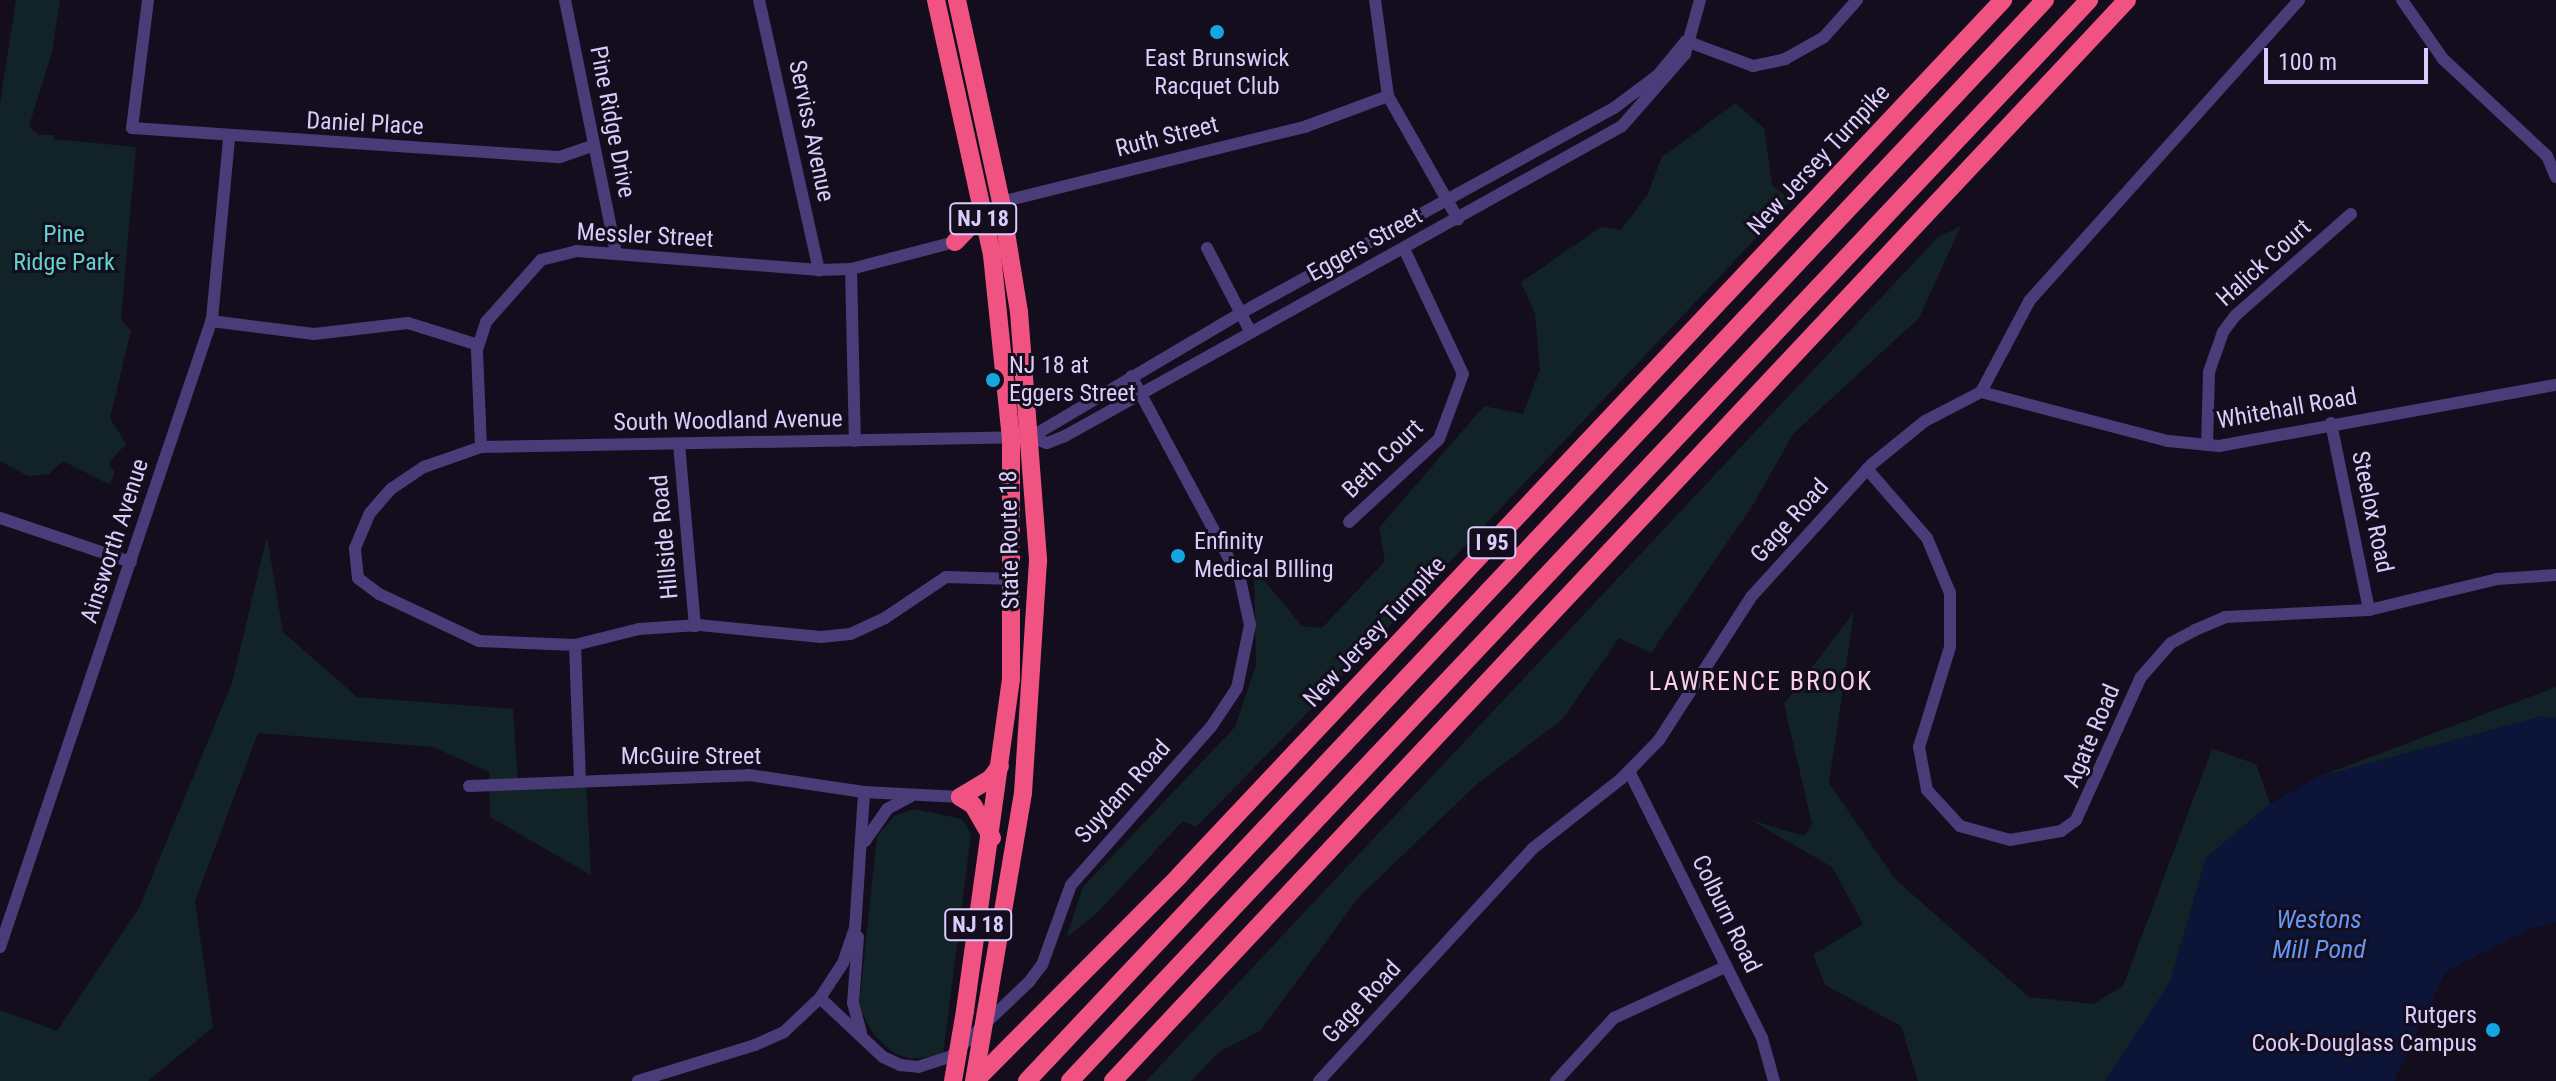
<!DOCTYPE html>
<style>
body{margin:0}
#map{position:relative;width:2556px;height:1081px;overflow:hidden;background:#130d1d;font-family:"Roboto Condensed",sans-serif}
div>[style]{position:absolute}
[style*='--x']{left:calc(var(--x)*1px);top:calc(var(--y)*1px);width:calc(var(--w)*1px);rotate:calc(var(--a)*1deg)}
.green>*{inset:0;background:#112326}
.water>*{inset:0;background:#0c1437}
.minor>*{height:12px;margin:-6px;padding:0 6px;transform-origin:6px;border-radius:6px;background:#4a3c78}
.highway>*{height:18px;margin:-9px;padding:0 9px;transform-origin:9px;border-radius:9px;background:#f05381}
.highway-bridge>*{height:18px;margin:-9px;padding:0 9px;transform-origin:9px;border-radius:9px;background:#f05381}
.dots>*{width:22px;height:22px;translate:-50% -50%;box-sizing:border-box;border:4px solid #130d1d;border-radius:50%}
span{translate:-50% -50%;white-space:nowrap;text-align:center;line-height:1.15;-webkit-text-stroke:6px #130d1d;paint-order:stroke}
.shield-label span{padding:2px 6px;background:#130d1d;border:2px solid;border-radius:6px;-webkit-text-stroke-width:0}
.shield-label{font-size:22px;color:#dbcdfb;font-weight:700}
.poi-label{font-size:24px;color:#dbcdfb}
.left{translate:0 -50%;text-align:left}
.right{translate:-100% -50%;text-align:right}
.street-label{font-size:24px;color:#dbcdfb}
.park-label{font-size:24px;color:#60d4cc}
.neighbourhood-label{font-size:26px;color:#fbcfe3;letter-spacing:2px}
.water-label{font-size:26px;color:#6496f2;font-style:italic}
.scale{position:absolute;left:2264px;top:48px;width:164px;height:36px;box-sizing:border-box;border:4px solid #dbcdfb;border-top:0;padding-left:10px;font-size:24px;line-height:28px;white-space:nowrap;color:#dbcdfb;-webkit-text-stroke:6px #130d1d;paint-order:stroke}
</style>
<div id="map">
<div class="green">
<i style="clip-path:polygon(16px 0,60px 0,52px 52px,29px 126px,38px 135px,54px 135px,53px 139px,136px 147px,121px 319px,131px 331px,110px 418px,126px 444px,108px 464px,115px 472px,110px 485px,63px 461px,49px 474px,28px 476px,0 461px,0 103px)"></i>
<i style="clip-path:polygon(1735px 103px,1764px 128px,1772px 185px,1791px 201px,1290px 731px,1196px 827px,1183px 821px,1097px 913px,1066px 938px,1083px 887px,1235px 727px,1256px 665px,1254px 568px,1302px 626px,1322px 628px,1385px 561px,1379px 528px,1484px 406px,1523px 414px,1540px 369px,1535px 314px,1521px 282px,1601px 227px,1621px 230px,1648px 194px,1661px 158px)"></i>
<i style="clip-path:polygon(1961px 226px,1919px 318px,1793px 434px,1753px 505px,1651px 653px,1619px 638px,1562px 720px,1477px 784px,1359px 897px,1260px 1031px,1219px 1052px,1191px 1081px,1146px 1081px,1938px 237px)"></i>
<i style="clip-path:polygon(267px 536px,283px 632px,357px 697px,513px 709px,518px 780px,586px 778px,591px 875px,490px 817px,489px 772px,433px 747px,258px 733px,195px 901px,213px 1027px,148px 1081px,0 1081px,0 1010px,57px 1031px,139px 908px,232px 683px)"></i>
<i style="clip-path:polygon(1854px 612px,1829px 783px,1895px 879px,2029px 997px,2093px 1004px,2123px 986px,2212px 749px,2256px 764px,2270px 804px,2206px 858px,2170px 982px,2105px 1081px,1918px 1081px,1901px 1026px,1825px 985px,1813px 955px,1863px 924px,1832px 867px,1751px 820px,1804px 836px,1812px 824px,1784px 704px)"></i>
<i style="clip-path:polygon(2556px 687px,2556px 718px,2542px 717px,2315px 778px)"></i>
<i style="clip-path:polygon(914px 809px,962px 819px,971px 834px,943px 1055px,911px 1059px,895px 1054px,874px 1035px,859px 1007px,877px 836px,894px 816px)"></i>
</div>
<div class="water">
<i style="clip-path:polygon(2542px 716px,2556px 718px,2556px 922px,2529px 929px,2446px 971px,2394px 1081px,2105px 1081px,2170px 982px,2206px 858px,2270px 804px,2315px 778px)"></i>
</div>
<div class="minor">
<i style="--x:148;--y:0;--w:129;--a:97.1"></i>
<i style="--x:132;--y:128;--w:429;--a:3.9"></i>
<i style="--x:560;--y:157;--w:36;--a:-19"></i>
<i style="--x:565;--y:0;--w:258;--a:78.6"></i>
<i style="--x:759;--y:0;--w:277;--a:77.5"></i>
<i style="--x:1375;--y:0;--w:97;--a:82.3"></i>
<i style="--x:1388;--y:96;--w:142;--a:60.4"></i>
<i style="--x:2402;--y:0;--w:72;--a:55.2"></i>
<i style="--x:2443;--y:59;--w:142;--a:43"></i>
<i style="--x:2547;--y:156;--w:23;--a:67"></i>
<i style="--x:1686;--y:41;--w:72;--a:20.5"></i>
<i style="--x:1753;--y:66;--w:33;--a:-12"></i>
<i style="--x:1785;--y:59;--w:45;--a:-29.4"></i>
<i style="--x:1824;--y:37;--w:50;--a:-48.3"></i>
<i style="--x:1001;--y:202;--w:315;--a:-13.9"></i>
<i style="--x:1307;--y:126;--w:86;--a:-20.3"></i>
<i style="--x:1207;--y:248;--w:93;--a:62.6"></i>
<i style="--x:851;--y:269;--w:172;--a:88.7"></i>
<i style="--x:211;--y:321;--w:104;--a:7.2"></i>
<i style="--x:314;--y:334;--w:95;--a:-6.7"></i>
<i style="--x:408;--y:323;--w:73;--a:17.4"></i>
<i style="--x:1981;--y:392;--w:193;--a:14.7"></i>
<i style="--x:2168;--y:441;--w:51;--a:5.6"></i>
<i style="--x:2219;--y:446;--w:342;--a:-10.3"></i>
<i style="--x:2331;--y:423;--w:191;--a:78.5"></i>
<i style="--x:1031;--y:437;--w:17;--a:21"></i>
<i style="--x:1047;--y:443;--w:19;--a:-21"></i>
<i style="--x:1065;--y:436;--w:637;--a:-29.1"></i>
<i style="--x:1622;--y:126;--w:96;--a:-48.8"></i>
<i style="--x:1685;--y:54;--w:56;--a:-74.5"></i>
<i style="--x:679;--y:444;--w:183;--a:85"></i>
<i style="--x:2207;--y:445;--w:73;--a:-88.4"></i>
<i style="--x:2209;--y:372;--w:42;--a:-70.7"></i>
<i style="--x:2223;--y:332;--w:21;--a:-53"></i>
<i style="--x:2236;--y:315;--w:153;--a:-41.3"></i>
<i style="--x:481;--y:447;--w:97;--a:-92.4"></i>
<i style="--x:477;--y:350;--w:29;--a:-72"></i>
<i style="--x:486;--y:322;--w:83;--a:-48.4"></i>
<i style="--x:541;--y:260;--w:37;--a:-14"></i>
<i style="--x:577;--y:251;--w:243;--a:4.5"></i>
<i style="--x:819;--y:270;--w:32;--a:-2"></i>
<i style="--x:851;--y:269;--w:107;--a:-14.6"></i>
<i style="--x:1867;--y:469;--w:91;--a:49"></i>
<i style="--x:1927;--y:538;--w:60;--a:67.3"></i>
<i style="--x:1950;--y:593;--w:54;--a:90"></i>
<i style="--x:1950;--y:647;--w:105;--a:107.2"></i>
<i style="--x:1919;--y:747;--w:44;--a:79.5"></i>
<i style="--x:1927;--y:790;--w:49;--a:47.5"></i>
<i style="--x:1960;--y:826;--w:52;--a:15.6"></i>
<i style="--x:2010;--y:840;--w:52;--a:-10"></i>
<i style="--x:2061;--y:831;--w:19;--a:-36"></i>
<i style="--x:2076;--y:820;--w:157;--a:-65.6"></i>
<i style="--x:2141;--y:677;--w:45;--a:-48.6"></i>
<i style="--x:2171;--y:643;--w:27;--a:-28"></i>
<i style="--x:2195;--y:630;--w:33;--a:-23"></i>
<i style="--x:2225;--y:617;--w:144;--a:-2.8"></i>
<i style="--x:2369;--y:610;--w:132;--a:-13.6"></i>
<i style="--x:2497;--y:579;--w:59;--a:-3.9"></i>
<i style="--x:0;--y:518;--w:138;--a:18.6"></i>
<i style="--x:1349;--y:522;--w:122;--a:-42.7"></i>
<i style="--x:1439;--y:439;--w:69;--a:-69.7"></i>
<i style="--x:1463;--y:374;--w:136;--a:-115.2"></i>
<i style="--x:1014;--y:579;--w:68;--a:-178.3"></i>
<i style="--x:946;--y:577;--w:73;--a:146.1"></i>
<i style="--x:885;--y:618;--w:38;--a:155"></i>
<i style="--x:850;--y:634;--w:29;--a:174"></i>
<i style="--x:821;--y:637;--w:124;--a:-174.4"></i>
<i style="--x:698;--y:625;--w:59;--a:176.1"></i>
<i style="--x:639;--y:629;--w:66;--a:166"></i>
<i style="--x:575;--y:645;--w:96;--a:-177.6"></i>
<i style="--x:479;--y:641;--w:110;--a:-154.8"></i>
<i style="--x:379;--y:594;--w:26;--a:-143"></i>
<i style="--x:358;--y:578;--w:30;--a:-96"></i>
<i style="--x:355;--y:548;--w:38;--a:-67"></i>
<i style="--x:370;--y:513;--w:32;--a:-49"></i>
<i style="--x:391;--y:489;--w:40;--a:-34"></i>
<i style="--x:424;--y:467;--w:60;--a:-19.3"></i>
<i style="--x:481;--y:447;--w:550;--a:-1.04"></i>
<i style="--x:1031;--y:437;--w:244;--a:-30.6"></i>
<i style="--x:1241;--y:313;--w:426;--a:-28.8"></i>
<i style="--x:1614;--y:108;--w:55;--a:-36.9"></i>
<i style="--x:1658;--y:75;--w:44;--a:-50.5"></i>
<i style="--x:575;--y:645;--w:135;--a:87.9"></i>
<i style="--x:1629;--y:771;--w:298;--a:63.5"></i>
<i style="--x:1762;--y:1038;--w:45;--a:74.4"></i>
<i style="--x:469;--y:786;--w:280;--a:-2.2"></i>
<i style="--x:749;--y:775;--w:116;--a:8.4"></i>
<i style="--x:864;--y:792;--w:96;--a:3"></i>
<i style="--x:865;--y:841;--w:39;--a:-55"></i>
<i style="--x:887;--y:809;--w:26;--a:-28"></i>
<i style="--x:858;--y:937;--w:66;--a:94.3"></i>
<i style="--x:853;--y:1003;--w:31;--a:75"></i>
<i style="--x:0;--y:947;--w:663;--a:-71.35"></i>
<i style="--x:212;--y:319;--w:182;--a:-84.6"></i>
<i style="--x:820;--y:998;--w:86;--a:43.1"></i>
<i style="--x:883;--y:1057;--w:19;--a:25"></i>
<i style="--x:900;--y:1065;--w:18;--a:6"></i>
<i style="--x:918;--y:1067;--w:35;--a:-18"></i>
<i style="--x:951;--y:1056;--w:108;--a:-43.5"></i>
<i style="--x:1029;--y:982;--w:21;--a:-53"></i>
<i style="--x:1042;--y:965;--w:85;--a:-70.1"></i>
<i style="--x:1071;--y:885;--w:211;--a:-48.5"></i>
<i style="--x:1211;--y:727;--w:47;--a:-56.3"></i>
<i style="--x:1237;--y:688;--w:64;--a:-78.3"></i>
<i style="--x:1250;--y:625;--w:47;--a:-102.3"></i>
<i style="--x:1240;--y:579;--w:230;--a:-118.2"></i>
<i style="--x:638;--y:1081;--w:122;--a:-17.1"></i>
<i style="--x:755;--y:1045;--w:32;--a:-24"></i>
<i style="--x:784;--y:1032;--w:50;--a:-43.4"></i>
<i style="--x:820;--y:998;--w:42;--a:-56.7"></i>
<i style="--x:843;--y:963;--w:36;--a:-71"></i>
<i style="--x:855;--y:929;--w:137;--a:-86.2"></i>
<i style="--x:1319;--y:1081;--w:315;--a:-47.4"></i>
<i style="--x:1532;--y:849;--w:113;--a:-38.2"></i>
<i style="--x:1621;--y:779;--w:54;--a:-45.7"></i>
<i style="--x:1659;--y:740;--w:170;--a:-57.2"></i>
<i style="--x:1751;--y:597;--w:180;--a:-47.7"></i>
<i style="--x:1872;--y:464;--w:68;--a:-39.1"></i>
<i style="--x:1925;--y:421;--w:63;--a:-27.4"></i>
<i style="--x:1981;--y:392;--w:104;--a:-62"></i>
<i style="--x:2030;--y:300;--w:403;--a:-48.1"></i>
<i style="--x:1556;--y:1081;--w:86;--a:-47.4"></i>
<i style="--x:1614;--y:1018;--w:124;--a:-24.7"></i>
</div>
<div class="highway">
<i style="--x:936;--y:0;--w:261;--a:77.6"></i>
<i style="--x:992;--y:255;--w:186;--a:84.1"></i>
<i style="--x:1011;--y:440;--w:239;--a:90"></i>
<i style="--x:1011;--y:679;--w:335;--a:97.9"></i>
<i style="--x:957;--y:0;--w:207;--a:77.7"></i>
<i style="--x:1001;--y:202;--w:111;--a:80.7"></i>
<i style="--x:1019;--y:312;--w:250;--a:85.6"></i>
<i style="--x:1038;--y:561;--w:232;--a:93.7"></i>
<i style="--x:1023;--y:793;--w:198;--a:99.6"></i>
<i style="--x:955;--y:242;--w:30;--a:-46"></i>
<i style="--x:976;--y:220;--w:17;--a:-77"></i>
<i style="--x:960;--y:797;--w:15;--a:32"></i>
<i style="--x:973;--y:805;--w:38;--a:60"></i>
<i style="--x:960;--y:797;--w:35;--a:-31"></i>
<i style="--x:990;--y:779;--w:16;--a:-52"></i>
<i style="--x:975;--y:1081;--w:289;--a:-45.1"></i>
<i style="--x:1179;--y:876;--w:1203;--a:-46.75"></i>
<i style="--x:1027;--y:1081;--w:1485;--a:-46.72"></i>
<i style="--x:1070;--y:1081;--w:1486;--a:-46.69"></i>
<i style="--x:1113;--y:1081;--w:1482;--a:-46.83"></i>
</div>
<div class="highway-bridge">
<i style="--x:953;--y:1081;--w:71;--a:-80.3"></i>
<i style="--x:974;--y:1081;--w:94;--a:-80.2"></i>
</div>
<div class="dots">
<i style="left:1217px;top:32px;background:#13a6e1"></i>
<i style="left:993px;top:380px;background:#13a6e1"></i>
<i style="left:1178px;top:556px;background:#13a6e1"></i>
<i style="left:2493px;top:1030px;background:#13a6e1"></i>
</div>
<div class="shield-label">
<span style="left:983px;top:219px">NJ 18</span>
<span style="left:1492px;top:543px">I 95</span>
<span style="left:978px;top:925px">NJ 18</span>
</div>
<div class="poi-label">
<span style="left:1217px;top:73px">East Brunswick<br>Racquet Club</span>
<span class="left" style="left:1009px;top:380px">NJ 18 at<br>Eggers Street</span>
<span class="left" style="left:1194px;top:556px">Enfinity<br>Medical BIlling</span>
<span class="right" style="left:2477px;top:1030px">Rutgers<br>Cook-Douglass Campus</span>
</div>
<div class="street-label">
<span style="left:612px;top:122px;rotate:79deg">Pine Ridge Drive</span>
<span style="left:365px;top:124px;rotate:3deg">Daniel Place</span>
<span style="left:811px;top:131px;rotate:78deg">Serviss Avenue</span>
<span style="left:1167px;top:137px;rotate:-14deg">Ruth Street</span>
<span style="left:1819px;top:160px;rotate:-47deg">New Jersey Turnpike</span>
<span style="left:645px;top:236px;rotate:3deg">Messler Street</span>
<span style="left:1365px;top:245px;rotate:-29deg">Eggers Street</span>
<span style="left:2264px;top:263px;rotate:-42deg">Halick Court</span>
<span style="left:2287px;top:409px;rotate:-10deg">Whitehall Road</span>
<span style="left:728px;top:421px;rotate:-1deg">South Woodland Avenue</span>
<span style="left:1383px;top:459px;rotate:-44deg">Beth Court</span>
<span style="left:2372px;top:512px;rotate:78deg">Steelox Road</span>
<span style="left:1790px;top:521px;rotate:-48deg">Gage Road</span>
<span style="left:665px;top:537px;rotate:-95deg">Hillside Road</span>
<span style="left:1010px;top:540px;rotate:-91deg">State Route 18</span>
<span style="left:115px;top:541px;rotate:-72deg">Ainsworth Avenue</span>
<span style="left:1375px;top:632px;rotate:-47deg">New Jersey Turnpike</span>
<span style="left:2092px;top:736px;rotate:-67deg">Agate Road</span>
<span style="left:691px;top:757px">McGuire Street</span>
<span style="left:1123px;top:792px;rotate:-48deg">Suydam Road</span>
<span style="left:1726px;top:914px;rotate:64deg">Colburn Road</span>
<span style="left:1362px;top:1002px;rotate:-47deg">Gage Road</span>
</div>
<div class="park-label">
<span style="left:64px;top:249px">Pine<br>Ridge Park</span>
</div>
<div class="neighbourhood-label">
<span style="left:1761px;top:682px">LAWRENCE BROOK</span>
</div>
<div class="water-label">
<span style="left:2319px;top:935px">Westons<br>Mill Pond</span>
</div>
<div class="scale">100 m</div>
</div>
